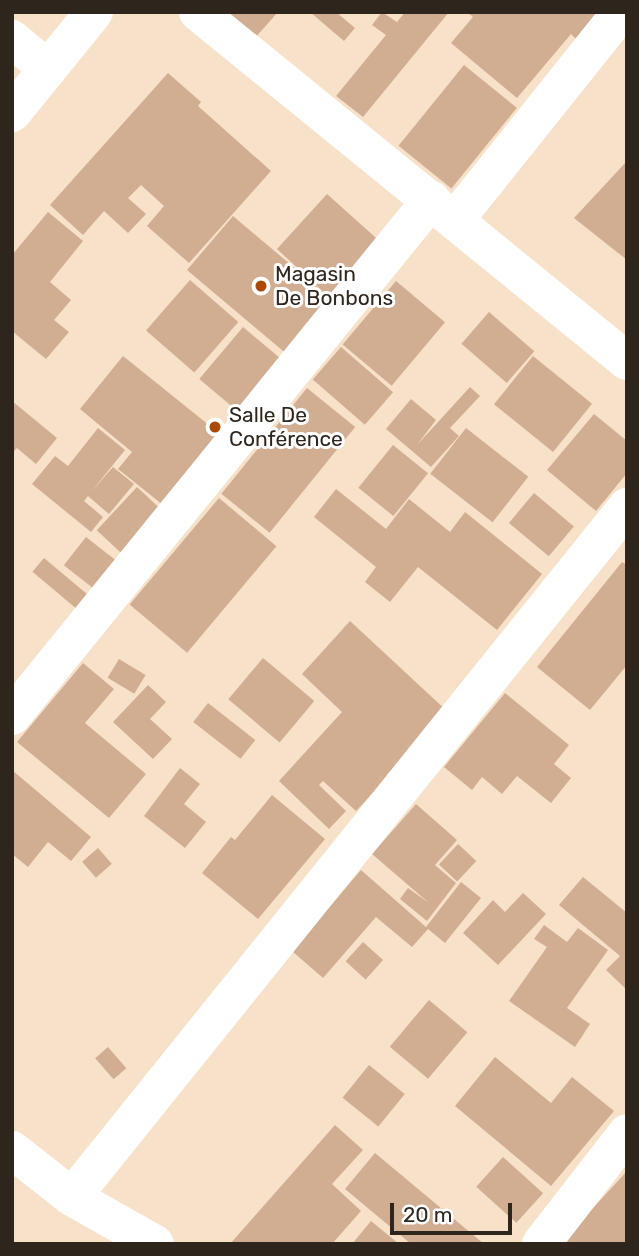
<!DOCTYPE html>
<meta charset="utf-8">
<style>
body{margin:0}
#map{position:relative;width:639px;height:1256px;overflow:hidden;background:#f8e1c9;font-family:Rubik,sans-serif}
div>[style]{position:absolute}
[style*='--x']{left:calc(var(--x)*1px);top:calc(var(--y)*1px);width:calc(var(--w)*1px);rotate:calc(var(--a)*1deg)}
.building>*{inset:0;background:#d1ad92;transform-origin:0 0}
.street>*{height:38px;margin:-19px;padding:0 19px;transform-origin:19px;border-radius:19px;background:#fff}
.secondary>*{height:38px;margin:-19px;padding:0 19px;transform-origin:19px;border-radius:19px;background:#fff}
.dots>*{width:19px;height:19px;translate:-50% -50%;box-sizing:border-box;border:4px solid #fff;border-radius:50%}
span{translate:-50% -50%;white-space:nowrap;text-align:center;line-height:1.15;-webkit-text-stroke:6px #fff;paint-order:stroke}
.poi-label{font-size:21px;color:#2e261d}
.left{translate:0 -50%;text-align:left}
.frame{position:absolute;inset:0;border:14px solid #2e261d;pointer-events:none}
.scale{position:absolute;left:390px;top:1203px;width:122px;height:32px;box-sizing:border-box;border:4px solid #2e261d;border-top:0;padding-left:9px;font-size:21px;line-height:24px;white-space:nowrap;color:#2e261d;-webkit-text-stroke:5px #fff;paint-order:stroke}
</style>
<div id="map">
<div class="building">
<i style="clip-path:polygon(223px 12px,278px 12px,254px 39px)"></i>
<i style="clip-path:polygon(310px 12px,336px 12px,355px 28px,344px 41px)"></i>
<i style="clip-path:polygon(382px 12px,397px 22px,405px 12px,449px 12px,363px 117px,336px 96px,386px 35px,372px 25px)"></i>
<i style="clip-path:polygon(467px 12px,602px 12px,577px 40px,571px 34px,517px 98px,451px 43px,473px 17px)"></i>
<i style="left:464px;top:65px;width:68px;height:104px;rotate:39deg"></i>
<i style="clip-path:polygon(168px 73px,201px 102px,198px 106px,271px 171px,189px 263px,147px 226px,164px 206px,141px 185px,128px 198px,146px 214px,128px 233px,104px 211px,83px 235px,50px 205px)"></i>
<i style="clip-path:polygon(627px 161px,627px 260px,574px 218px)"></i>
<i style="clip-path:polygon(327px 194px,385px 246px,289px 356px,187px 270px,233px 216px,329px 297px,277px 249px)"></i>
<i style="clip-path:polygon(48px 212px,83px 241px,50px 282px,71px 300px,54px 320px,69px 332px,46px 359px,12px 331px,12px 255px)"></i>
<i style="left:190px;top:280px;width:64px;height:67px;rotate:41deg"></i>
<i style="left:396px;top:281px;width:64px;height:83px;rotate:40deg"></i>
<i style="left:489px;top:312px;width:60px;height:42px;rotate:41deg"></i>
<i style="left:243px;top:327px;width:52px;height:68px;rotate:40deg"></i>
<i style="left:341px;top:347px;width:69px;height:43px;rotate:41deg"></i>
<i style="clip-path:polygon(123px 356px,230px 442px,173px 513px,118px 469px,132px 452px,80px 409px)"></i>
<i style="left:533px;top:356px;width:76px;height:62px;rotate:39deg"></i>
<i style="clip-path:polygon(470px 387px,480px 396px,450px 428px,459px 436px,431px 467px,386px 429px,411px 399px,436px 420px,417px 445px)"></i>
<i style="left:307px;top:388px;width:62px;height:136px;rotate:39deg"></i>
<i style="clip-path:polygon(12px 401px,57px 438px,36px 464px,17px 448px,12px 453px)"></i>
<i style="clip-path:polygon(594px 414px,627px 441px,627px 473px,596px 511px,547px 470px)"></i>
<i style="clip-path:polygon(98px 428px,125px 450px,91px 492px,113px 467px,134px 484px,109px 514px,88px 496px,84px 501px,103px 517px,91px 532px,32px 484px,55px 456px,68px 466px)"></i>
<i style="left:466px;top:428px;width:79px;height:58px;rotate:38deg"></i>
<i style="left:393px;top:445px;width:45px;height:55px;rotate:39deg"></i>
<i style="left:137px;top:487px;width:48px;height:59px;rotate:43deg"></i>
<i style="clip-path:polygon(336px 489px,386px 529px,409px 499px,450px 532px,465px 512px,542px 574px,497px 630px,418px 567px,390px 602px,365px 582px,376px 567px,314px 517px)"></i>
<i style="left:534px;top:493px;width:52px;height:39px;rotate:40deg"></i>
<i style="left:219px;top:498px;width:75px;height:139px;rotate:40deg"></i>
<i style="left:86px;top:537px;width:47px;height:36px;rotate:38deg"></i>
<i style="left:44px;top:558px;width:67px;height:18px;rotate:40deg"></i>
<i style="clip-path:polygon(622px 562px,627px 565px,627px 665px,590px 710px,537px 667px)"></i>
<i style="clip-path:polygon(350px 621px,448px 712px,356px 811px,323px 781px,319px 785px,346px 811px,329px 829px,279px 781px,342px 712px,302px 674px)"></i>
<i style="left:263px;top:658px;width:67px;height:54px;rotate:40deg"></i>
<i style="left:119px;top:659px;width:31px;height:22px;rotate:31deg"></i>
<i style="clip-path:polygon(83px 663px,114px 689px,85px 723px,146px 774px,109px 818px,17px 742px)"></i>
<i style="clip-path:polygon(148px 685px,166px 702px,150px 719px,172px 739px,153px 759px,113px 722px)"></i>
<i style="clip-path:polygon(505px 693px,569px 745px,554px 764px,571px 778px,551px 803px,517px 776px,502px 794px,482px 777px,472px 790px,444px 767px)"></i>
<i style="left:208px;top:703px;width:60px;height:24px;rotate:38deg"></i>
<i style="clip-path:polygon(180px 768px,200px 784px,184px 804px,206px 822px,185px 848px,144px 816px)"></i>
<i style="clip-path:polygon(12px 770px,91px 837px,71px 861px,48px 842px,28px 867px,12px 854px)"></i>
<i style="clip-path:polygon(272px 795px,325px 839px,258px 919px,202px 873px,231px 837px,235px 840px)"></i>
<i style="clip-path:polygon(416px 804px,457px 840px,435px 865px,456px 883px,427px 921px,400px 899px,408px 888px,429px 903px,372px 854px)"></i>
<i style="left:458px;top:844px;width:25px;height:28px;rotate:43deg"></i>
<i style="left:98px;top:848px;width:21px;height:21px;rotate:49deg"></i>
<i style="clip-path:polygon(361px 870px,426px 927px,461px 882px,481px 898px,445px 943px,428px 929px,412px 947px,376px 917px,323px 978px,292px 951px)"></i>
<i style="clip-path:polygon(583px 877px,627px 913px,627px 990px,606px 970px,620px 956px,559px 905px)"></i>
<i style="clip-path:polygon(523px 893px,546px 914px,498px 965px,463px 933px,493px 900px,505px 912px)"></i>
<i style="clip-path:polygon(544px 925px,567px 942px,578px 928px,608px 950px,567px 1008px,590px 1024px,575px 1047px,509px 1001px,547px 947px,534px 939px)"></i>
<i style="left:363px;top:942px;width:27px;height:26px;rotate:42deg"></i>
<i style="left:429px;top:1000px;width:50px;height:61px;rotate:40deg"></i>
<i style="left:108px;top:1047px;width:28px;height:17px;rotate:49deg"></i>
<i style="clip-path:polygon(495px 1057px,551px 1103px,572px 1077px,614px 1111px,551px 1186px,455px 1106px)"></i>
<i style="left:369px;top:1065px;width:46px;height:42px;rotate:39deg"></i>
<i style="clip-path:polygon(335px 1125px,363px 1150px,332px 1184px,361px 1211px,332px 1244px,230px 1244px)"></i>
<i style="clip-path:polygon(375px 1153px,484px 1244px,411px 1244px,345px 1189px)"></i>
<i style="left:503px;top:1157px;width:54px;height:40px;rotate:42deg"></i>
<i style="clip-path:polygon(627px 1171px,627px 1244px,560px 1244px)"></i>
<i style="clip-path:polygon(371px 1221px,399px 1244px,352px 1244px)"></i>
</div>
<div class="street">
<i style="--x:455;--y:220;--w:266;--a:-51.4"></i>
<i style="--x:12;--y:716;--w:665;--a:-50.92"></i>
<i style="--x:12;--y:1150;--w:76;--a:38.1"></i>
<i style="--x:72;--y:1197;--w:95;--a:29.5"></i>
<i style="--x:72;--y:1197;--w:886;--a:-51.19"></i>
<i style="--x:541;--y:1244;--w:140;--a:-52.2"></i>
</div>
<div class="secondary">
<i style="--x:198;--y:12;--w:553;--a:39.13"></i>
<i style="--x:12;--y:39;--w:47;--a:39.8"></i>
<i style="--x:12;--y:113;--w:130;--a:-50.9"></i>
</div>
<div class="dots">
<i style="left:261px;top:286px;background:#aa4903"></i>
<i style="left:215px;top:427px;background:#aa4903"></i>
</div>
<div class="poi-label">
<span class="left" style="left:275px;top:286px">Magasin<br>De Bonbons</span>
<span class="left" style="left:229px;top:427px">Salle De<br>Conférence</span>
</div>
<div class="frame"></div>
<div class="scale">20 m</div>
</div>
